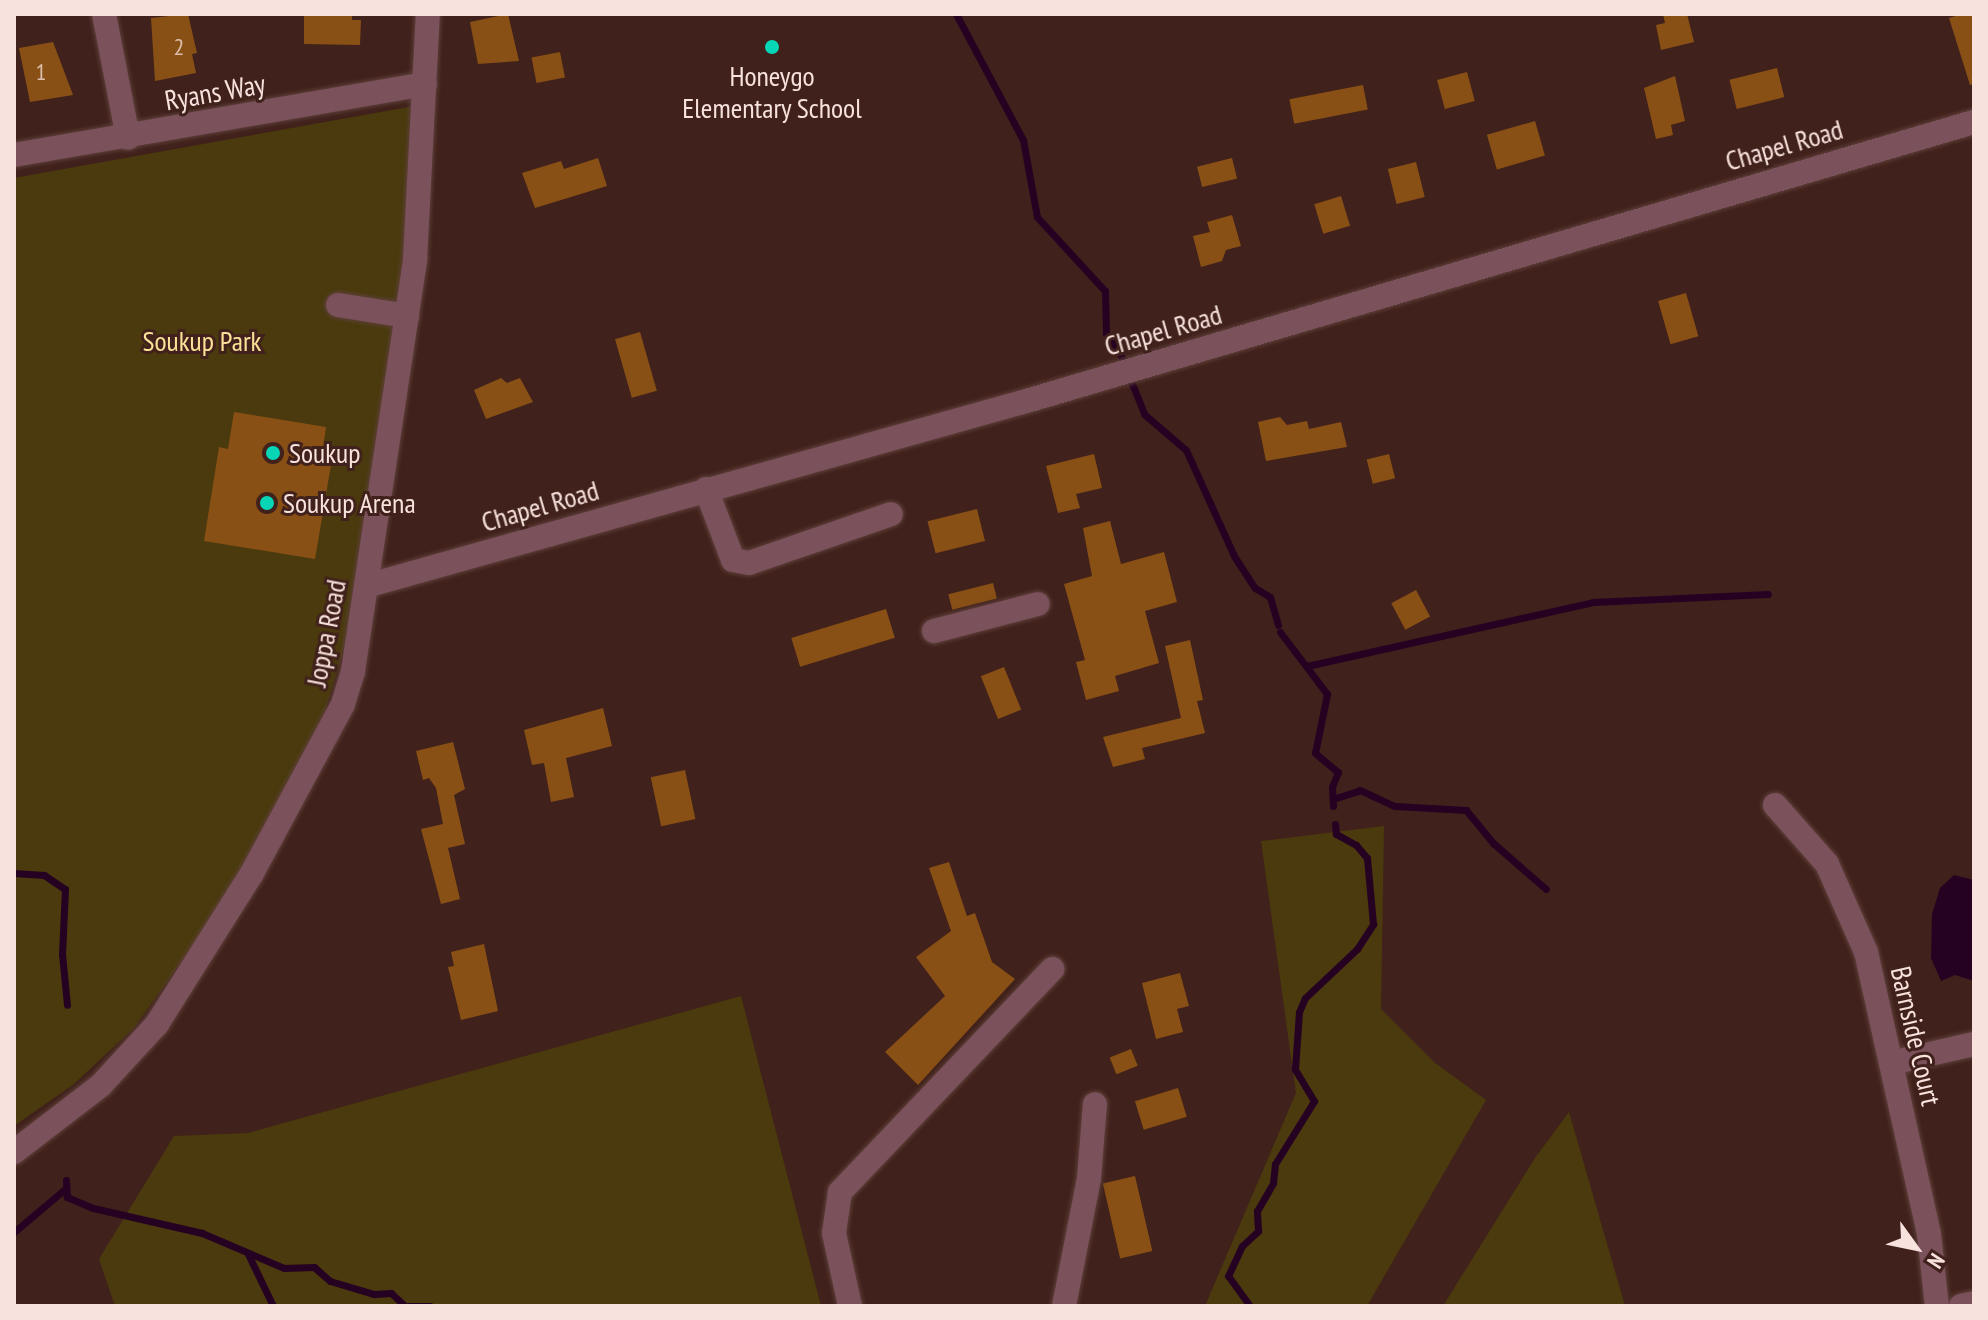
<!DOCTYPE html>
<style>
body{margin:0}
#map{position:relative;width:1988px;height:1320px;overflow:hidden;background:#41211b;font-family:"PT Sans Narrow",sans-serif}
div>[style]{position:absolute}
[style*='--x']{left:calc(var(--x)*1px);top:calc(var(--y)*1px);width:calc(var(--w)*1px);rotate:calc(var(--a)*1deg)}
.green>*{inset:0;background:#4a3a0d}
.water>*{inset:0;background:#260222}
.stream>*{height:7px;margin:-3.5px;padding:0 3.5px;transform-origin:3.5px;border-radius:3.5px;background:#260222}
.building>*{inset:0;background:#895015;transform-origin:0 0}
.roads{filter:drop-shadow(0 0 2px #5e403a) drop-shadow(0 0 2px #5e403a)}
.minor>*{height:24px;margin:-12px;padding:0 12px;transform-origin:12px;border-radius:12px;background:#7b515c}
.dots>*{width:22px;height:22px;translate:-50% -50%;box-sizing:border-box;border:4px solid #41211b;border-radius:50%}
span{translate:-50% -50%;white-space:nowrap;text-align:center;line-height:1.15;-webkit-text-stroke:6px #41211b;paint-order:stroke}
.number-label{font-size:24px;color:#dcbeac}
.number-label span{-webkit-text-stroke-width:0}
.poi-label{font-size:28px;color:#f8e2de}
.left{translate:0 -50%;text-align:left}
.street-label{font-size:28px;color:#f8e2de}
.park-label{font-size:28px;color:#fce098}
.frame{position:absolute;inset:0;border:16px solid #f8e2de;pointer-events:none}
.north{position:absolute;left:1876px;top:1208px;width:80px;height:80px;-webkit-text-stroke:6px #41211b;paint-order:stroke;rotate:123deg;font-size:22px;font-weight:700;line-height:32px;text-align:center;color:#f8e2de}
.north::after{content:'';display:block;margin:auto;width:28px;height:36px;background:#f8e2de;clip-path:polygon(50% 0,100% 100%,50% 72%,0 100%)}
</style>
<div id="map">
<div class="green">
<i style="clip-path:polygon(414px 106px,403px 269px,344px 649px,325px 711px,296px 777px,224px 902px,134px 1028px,74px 1084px,14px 1126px,14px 178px)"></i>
<i style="clip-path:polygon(1384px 826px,1381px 1009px,1435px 1063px,1486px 1100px,1367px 1306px,1205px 1306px,1296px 1093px,1261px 841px)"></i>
<i style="clip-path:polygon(741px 996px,821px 1306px,115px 1306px,99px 1259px,174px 1136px,248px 1133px)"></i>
<i style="clip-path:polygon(1569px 1112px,1625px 1306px,1443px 1306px,1535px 1158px)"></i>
</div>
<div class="water">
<i style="clip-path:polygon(1954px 875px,1974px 880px,1974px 981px,1955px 975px,1941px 981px,1931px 958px,1932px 914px,1940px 888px)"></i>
</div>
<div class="stream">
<i style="--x:956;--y:14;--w:143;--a:62"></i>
<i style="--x:1023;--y:140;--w:78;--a:79.7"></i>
<i style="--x:1037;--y:217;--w:100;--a:47.4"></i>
<i style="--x:1105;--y:291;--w:42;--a:88.6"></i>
<i style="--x:1106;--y:333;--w:31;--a:57"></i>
<i style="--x:1131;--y:381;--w:35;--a:68"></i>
<i style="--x:1144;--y:414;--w:55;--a:40.6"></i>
<i style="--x:1186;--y:450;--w:116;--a:65.6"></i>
<i style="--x:1234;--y:556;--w:38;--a:57"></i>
<i style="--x:1255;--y:588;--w:17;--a:31"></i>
<i style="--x:1270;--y:597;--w:29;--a:74"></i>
<i style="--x:1280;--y:632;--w:78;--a:52.8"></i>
<i style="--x:1327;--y:694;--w:60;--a:101.5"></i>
<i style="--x:1315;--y:753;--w:30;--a:40"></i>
<i style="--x:1338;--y:772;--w:16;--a:112"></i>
<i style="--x:1332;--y:787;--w:19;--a:87"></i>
<i style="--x:1307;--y:666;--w:293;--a:-12.6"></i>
<i style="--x:1593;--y:602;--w:175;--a:-2.6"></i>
<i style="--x:1333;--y:799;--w:28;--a:-18"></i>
<i style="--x:1360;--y:790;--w:38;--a:25"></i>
<i style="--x:1395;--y:806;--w:71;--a:3.2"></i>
<i style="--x:1466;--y:810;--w:43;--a:50.7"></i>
<i style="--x:1493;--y:843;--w:70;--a:41"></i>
<i style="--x:14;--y:873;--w:30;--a:4"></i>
<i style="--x:44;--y:875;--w:25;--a:34"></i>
<i style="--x:65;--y:889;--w:65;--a:92.6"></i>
<i style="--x:62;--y:954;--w:51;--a:84.4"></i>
<i style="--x:66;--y:1180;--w:17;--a:87"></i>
<i style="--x:67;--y:1197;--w:28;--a:23"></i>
<i style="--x:93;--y:1208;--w:112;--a:12.9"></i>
<i style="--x:202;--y:1233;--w:89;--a:23.1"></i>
<i style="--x:284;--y:1268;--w:30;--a:-2"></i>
<i style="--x:314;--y:1267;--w:21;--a:41"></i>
<i style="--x:330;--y:1281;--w:46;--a:16.5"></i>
<i style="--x:374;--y:1294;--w:17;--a:-3"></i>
<i style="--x:391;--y:1293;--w:19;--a:43"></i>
<i style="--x:14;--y:1232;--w:68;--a:-40.2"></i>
<i style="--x:248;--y:1254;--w:58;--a:64.3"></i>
<i style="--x:409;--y:1306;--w:21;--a:0"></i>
<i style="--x:1250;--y:1306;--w:37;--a:-126"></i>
<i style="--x:1228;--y:1276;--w:33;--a:-65"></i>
<i style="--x:1242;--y:1246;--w:22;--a:-43"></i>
<i style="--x:1258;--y:1231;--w:20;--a:-93"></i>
<i style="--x:1257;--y:1211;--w:32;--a:-60"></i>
<i style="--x:1273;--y:1183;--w:19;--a:-84"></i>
<i style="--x:1275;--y:1164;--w:74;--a:-58.2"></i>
<i style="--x:1314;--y:1101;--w:37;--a:-121"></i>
<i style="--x:1295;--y:1069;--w:57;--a:-86"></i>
<i style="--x:1299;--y:1012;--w:15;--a:-67"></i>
<i style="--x:1305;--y:998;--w:71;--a:-43.3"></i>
<i style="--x:1357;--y:949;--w:30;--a:-57"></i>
<i style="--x:1373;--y:924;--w:66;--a:-95.2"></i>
<i style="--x:1367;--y:858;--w:17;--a:-130"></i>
<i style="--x:1356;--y:845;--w:23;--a:-151"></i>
<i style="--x:1336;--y:834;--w:10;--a:-96"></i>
</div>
<div class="building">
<i style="clip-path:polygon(188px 14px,197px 53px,192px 54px,196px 73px,155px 81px,151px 18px)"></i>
<i style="clip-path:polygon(304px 14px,352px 14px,352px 20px,361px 20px,360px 45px,304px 44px)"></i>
<i style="clip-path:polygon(508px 14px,519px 61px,478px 64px,470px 22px)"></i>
<i style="clip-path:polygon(1663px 14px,1687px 14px,1694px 42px,1661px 50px,1656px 25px,1665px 23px)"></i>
<i style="clip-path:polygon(1962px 14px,1974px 14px,1974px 84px,1970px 85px,1949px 18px)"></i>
<i style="clip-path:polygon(53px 42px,73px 95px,30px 102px,19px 48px)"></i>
<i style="left:560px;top:52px;width:26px;height:29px;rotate:79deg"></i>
<i style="left:1777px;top:68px;width:30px;height:49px;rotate:76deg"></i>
<i style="left:1467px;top:72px;width:30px;height:31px;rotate:75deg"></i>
<i style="clip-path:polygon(1675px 76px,1685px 121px,1671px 125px,1673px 135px,1656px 139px,1644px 88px)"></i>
<i style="left:1363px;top:85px;width:25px;height:75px;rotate:79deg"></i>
<i style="left:1535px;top:121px;width:36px;height:50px;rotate:74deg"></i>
<i style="clip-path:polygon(598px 158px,607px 186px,535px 208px,522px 173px,561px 161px,564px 169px)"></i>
<i style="left:1232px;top:158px;width:21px;height:36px;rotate:76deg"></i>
<i style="left:1416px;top:162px;width:36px;height:29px;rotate:76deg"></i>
<i style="left:1341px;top:196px;width:31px;height:28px;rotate:73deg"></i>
<i style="clip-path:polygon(1232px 215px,1241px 246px,1226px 250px,1222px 261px,1201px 267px,1193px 236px,1210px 232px,1207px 222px)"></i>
<i style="left:1686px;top:293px;width:45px;height:29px;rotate:74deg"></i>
<i style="left:640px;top:332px;width:61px;height:26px;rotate:74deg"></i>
<i style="clip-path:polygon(501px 378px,507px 383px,520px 378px,533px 402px,486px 419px,474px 390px)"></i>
<i style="clip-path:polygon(234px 412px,326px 427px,321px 463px,331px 465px,315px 559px,204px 541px,219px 447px,228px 449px)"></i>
<i style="clip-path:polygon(1280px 417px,1287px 425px,1307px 421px,1309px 429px,1341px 422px,1347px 447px,1266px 461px,1258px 422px)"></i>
<i style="clip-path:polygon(1094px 454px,1102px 488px,1076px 494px,1080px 508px,1058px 513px,1046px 466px)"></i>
<i style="left:1389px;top:454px;width:25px;height:23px;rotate:76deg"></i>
<i style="left:977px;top:509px;width:33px;height:51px;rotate:76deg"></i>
<i style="clip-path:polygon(1110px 521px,1121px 564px,1164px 552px,1177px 602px,1145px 611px,1159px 663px,1115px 676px,1119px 691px,1086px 700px,1076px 662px,1085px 660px,1064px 584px,1092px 576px,1083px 528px)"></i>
<i style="left:993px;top:583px;width:16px;height:46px;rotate:76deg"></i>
<i style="left:1416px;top:590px;width:30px;height:28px;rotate:62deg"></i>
<i style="left:886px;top:609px;width:30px;height:99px;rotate:73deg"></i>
<i style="clip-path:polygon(1190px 640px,1203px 700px,1197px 701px,1205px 733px,1142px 748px,1145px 759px,1113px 767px,1103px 737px,1181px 718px,1165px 646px)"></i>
<i style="left:1004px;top:667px;width:46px;height:25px;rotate:68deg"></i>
<i style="clip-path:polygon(603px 708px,612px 746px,566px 758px,574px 797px,551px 802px,544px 763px,532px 765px,524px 730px)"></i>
<i style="clip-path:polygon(453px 742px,465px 789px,454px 795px,465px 844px,448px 848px,460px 899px,441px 904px,421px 829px,443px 824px,436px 788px,429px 778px,423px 780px,416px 751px)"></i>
<i style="left:685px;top:770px;width:50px;height:35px;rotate:78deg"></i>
<i style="clip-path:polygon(949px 862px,967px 916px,975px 913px,992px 962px,1015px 979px,918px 1085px,885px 1052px,945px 996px,916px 957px,951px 931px,929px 868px)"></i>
<i style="clip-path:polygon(484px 944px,498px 1011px,461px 1020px,448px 967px,454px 966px,451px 952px)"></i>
<i style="clip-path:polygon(1180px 973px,1189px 1006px,1177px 1009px,1183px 1032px,1156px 1039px,1142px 983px)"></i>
<i style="left:1131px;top:1049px;width:18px;height:23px;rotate:68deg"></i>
<i style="left:1178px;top:1088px;width:30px;height:45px;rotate:73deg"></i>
<i style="left:1135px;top:1176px;width:77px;height:33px;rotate:77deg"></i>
</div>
<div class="roads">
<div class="minor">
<i style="--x:104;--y:14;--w:126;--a:79"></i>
<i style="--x:14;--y:155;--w:417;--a:-9.8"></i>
<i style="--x:338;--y:305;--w:70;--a:9.1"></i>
<i style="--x:706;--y:489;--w:76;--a:69.2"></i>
<i style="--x:733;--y:560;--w:16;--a:11"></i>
<i style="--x:749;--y:563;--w:150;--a:-19"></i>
<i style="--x:366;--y:586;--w:682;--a:-15.65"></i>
<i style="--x:1023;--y:402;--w:991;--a:-16.41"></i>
<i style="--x:934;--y:631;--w:107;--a:-14.6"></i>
<i style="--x:1775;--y:805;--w:79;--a:48.6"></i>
<i style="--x:1827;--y:864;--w:96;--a:66.1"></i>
<i style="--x:1866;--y:952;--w:289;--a:77.4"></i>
<i style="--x:1929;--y:1234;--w:72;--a:83.7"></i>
<i style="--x:1891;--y:1063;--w:85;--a:-12.9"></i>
<i style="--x:14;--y:1152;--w:110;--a:-37.6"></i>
<i style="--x:101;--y:1085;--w:83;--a:-47.4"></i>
<i style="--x:157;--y:1024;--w:176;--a:-57.8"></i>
<i style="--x:251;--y:875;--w:194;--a:-61.7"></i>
<i style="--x:343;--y:704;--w:34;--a:-73"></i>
<i style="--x:353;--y:671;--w:417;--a:-81.4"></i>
<i style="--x:415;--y:259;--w:245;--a:-87"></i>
<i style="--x:850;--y:1306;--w:75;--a:-102.4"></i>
<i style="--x:834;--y:1233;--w:41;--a:-81.7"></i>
<i style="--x:840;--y:1192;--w:308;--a:-46.4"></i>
<i style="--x:1064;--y:1306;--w:130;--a:-78.9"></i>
<i style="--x:1089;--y:1178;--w:74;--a:-85.4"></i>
<i style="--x:1961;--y:1306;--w:13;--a:-13"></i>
</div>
</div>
<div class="dots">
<i style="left:772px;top:47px;background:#06d5b6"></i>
<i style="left:273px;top:453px;background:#06d5b6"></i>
<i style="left:267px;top:503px;background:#06d5b6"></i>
</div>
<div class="number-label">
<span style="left:179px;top:47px">2</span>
<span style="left:41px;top:72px">1</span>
</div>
<div class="poi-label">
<span style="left:772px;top:92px">Honeygo<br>Elementary School</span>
<span class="left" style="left:289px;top:453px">Soukup</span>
<span class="left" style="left:283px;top:503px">Soukup Arena</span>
</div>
<div class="street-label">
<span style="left:215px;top:92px;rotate:-10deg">Ryans Way</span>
<span style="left:1784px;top:145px;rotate:-16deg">Chapel Road</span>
<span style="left:1163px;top:330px;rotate:-16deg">Chapel Road</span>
<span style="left:540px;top:506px;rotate:-16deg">Chapel Road</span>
<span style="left:326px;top:633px;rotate:-79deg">Joppa Road</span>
<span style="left:1916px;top:1036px;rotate:77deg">Barnside Court</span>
</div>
<div class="park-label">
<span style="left:202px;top:341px">Soukup Park</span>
</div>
<div class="frame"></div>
<div class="north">N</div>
</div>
